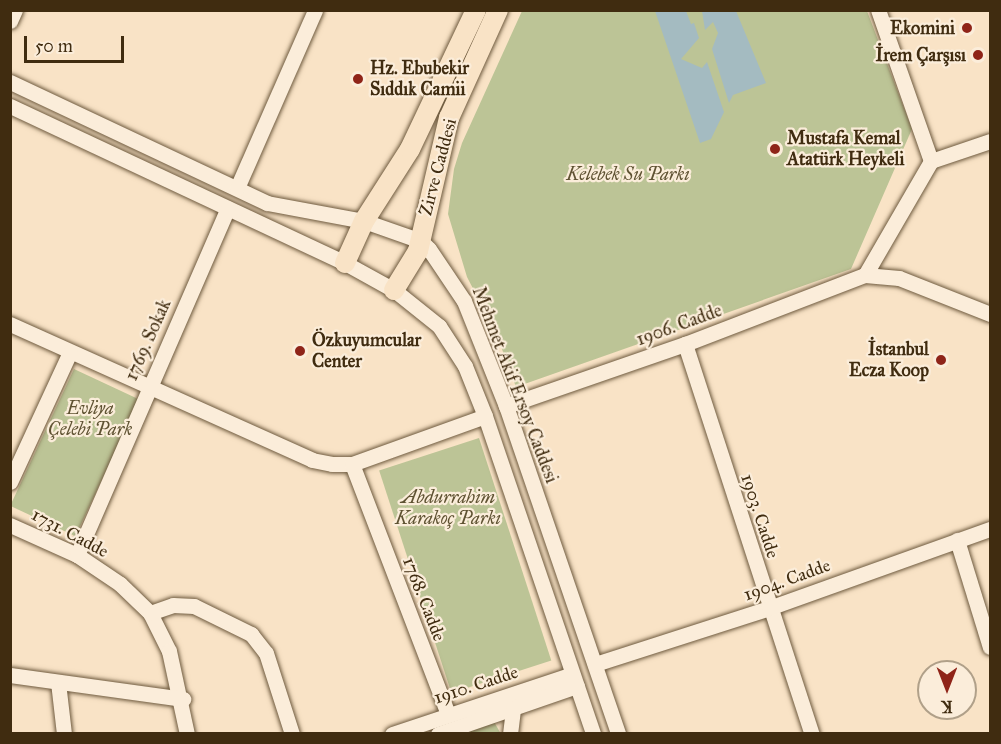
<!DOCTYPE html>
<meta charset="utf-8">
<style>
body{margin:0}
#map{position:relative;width:1001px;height:744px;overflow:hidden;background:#f9e3c6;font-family:"IM FELL Great Primer",serif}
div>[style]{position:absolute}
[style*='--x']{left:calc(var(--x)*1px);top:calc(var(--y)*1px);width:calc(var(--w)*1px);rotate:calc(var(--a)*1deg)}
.green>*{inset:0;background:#bcc496;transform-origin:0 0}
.water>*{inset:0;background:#a4bbc1}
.roads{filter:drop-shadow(0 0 2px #6e5a3e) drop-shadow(0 0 2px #6e5a3e)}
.minor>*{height:15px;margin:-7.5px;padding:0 7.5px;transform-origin:7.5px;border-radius:7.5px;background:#fbedda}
.major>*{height:20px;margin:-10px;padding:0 10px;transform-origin:10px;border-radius:10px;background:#f9e3c6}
.dots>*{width:16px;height:16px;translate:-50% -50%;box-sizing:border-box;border:3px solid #fbedda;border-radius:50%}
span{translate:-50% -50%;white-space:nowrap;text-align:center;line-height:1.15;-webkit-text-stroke:4.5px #fbedda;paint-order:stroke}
.poi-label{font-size:18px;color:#402c10;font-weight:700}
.right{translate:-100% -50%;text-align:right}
.left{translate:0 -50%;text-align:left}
.street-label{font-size:18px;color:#402c10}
.park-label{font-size:18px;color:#5f5232;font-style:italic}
.frame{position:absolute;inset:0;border:12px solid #402c10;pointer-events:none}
.north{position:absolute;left:917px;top:660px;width:60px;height:60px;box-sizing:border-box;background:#fbedda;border:2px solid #b0a089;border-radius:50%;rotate:180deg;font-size:16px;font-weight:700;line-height:24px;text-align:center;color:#402c10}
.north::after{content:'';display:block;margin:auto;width:21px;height:27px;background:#8f2418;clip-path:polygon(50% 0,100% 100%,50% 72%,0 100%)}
.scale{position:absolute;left:24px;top:36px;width:100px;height:27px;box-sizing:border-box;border:3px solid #402c10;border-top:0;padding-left:8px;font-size:18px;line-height:21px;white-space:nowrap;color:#402c10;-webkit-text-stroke:4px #fbedda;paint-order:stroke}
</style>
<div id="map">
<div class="green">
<i style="clip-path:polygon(522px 11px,867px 11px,912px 129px,851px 269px,516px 387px,496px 333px,467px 277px,448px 214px,454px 169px,462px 143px)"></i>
<i style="left:74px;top:369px;width:72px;height:151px;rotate:25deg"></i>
<i style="left:479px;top:438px;width:234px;height:105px;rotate:72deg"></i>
<i style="clip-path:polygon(493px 720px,501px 734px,465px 734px)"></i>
</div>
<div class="water">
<i style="clip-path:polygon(655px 11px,686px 11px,691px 24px,694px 23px,699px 38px,681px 59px,702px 68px,707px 62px,724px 112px,711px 139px,700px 143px)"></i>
<i style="clip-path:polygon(702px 11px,736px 11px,766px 83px,733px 95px,729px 103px,712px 49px,718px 33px,713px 22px,705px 30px)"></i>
</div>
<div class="roads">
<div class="minor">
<i style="--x:10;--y:21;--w:12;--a:-66"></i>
<i style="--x:10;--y:82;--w:284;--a:25.2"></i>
<i style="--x:267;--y:203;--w:99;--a:10.5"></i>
<i style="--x:364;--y:221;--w:60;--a:19.3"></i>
<i style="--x:421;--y:241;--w:11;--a:45"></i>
<i style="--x:429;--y:249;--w:63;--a:56.1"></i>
<i style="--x:464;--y:301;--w:113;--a:68.2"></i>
<i style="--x:506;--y:406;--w:347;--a:71.1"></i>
<i style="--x:10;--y:106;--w:370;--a:25.1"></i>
<i style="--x:345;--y:263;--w:56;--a:28.9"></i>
<i style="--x:394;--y:290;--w:58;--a:38.7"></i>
<i style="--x:439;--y:326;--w:48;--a:57"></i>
<i style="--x:465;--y:366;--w:54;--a:68.2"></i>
<i style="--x:485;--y:416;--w:336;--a:71.2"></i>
<i style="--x:931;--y:161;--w:62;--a:-18.7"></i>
<i style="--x:237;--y:188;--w:194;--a:-66.3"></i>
<i style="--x:865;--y:275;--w:132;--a:-59.9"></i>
<i style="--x:931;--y:161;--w:160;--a:-109.3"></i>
<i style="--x:10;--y:324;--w:331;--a:24.2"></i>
<i style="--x:312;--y:460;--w:20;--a:11"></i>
<i style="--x:332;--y:464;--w:20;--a:0"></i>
<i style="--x:352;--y:464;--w:141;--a:-19.8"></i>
<i style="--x:685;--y:344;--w:410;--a:72"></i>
<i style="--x:506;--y:406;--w:189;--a:-19.1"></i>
<i style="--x:685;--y:344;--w:193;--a:-21"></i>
<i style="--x:865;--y:275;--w:34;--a:5"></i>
<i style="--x:899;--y:278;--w:98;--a:21.6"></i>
<i style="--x:352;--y:464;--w:268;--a:69"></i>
<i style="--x:10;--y:482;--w:143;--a:-65.2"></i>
<i style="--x:10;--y:525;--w:73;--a:24.1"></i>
<i style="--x:77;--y:555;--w:52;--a:34"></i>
<i style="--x:120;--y:584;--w:42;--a:44"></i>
<i style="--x:150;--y:613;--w:42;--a:63.4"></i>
<i style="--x:169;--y:651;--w:85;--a:77.8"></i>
<i style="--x:957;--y:540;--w:112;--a:72.9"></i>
<i style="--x:77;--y:555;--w:378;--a:-66.5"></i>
<i style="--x:150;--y:613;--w:24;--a:-19"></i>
<i style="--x:173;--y:605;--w:21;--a:3"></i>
<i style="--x:194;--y:606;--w:64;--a:26.2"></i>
<i style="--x:251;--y:634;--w:24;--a:52"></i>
<i style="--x:266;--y:653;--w:85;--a:72.2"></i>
<i style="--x:595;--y:664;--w:183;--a:-17.8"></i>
<i style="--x:769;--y:608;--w:235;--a:-19.7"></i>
<i style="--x:10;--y:675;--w:175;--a:7.9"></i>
<i style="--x:58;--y:682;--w:52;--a:83.4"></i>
<i style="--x:392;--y:734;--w:190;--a:-18.4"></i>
<i style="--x:438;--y:734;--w:147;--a:-19.1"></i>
<i style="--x:510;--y:734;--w:26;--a:-83"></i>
</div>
<div class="major">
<i style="--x:345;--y:263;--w:46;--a:-65.7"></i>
<i style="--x:364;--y:221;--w:85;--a:-57.4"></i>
<i style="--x:410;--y:149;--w:154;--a:-64.6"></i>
<i style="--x:394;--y:290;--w:46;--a:-58.4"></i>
<i style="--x:418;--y:251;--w:137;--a:-76.9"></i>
<i style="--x:449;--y:118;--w:119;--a:-65.6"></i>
</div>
</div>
<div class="dots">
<i style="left:967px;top:28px;background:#8f2418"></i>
<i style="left:978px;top:55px;background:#8f2418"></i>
<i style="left:358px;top:79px;background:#8f2418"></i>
<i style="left:775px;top:149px;background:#8f2418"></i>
<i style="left:300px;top:351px;background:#8f2418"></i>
<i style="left:941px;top:360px;background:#8f2418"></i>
</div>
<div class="poi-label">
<span class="right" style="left:955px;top:28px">Ekomini</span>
<span class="right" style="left:966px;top:55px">İrem Çarşısı</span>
<span class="left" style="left:370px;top:79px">Hz. Ebubekir<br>Sıddık Camii</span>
<span class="left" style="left:787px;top:149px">Mustafa Kemal<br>Atatürk Heykeli</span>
<span class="left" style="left:312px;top:351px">Özkuyumcular<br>Center</span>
<span class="right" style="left:929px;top:360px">İstanbul<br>Ecza Koop</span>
</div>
<div class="street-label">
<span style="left:438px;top:167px;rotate:-75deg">Zirve Caddesi</span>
<span style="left:679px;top:325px;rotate:-20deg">1906. Cadde</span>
<span style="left:148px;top:340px;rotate:-66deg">1769. Sokak</span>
<span style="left:515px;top:385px;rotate:69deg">Mehmet Akif Ersoy Caddesi</span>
<span style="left:760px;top:516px;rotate:72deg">1903. Cadde</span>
<span style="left:70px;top:533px;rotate:28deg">1731. Cadde</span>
<span style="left:787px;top:580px;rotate:-20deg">1904. Cadde</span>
<span style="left:424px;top:599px;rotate:69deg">1768. Cadde</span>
<span style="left:476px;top:685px;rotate:-18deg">1910. Cadde</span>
</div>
<div class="park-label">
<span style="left:628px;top:174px">Kelebek Su Parkı</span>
<span style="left:90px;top:419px">Evliya<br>Çelebi Park</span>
<span style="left:448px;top:508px">Abdurrahim<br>Karakoç Parkı</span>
</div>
<div class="frame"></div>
<div class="north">K</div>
<div class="scale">50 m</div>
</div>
